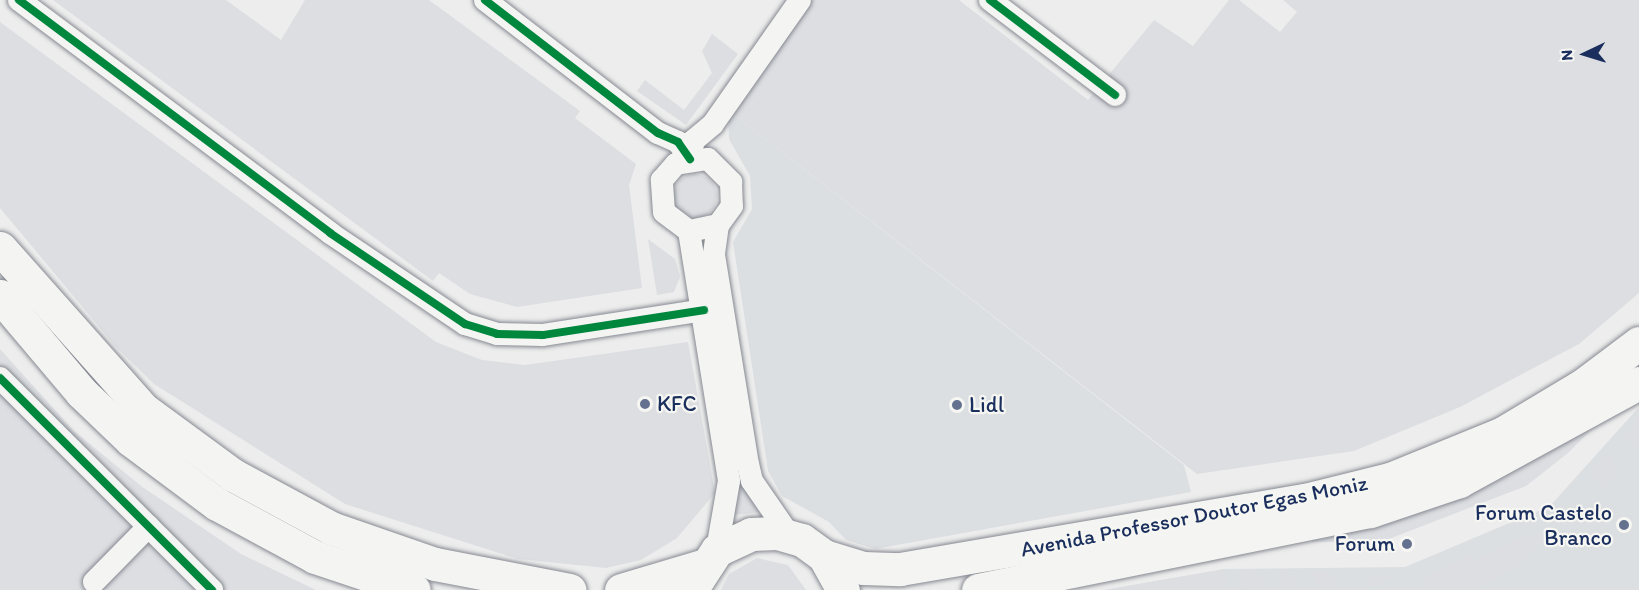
<!DOCTYPE html>
<style>
body{margin:0}
#map{position:relative;width:1639px;height:590px;overflow:hidden;background:#ededed;font-family:Itim,sans-serif}
div>[style]{position:absolute}
[style*='--x']{left:calc(var(--x)*1px);top:calc(var(--y)*1px);width:calc(var(--w)*1px);rotate:calc(var(--a)*1deg)}
.built>*{inset:0;background:#dcdfe1}
.green>*{inset:0;background:#dcdee1}
.round{border-radius:50%}
.roads{filter:drop-shadow(0 0 2px #868992) drop-shadow(0 0 2px #868992)}
.minor>*{height:22px;margin:-11px;padding:0 11px;transform-origin:11px;border-radius:11px;background:#f4f4f2}
.secondary>*{height:33px;margin:-16.5px;padding:0 16.5px;transform-origin:16.5px;border-radius:16.5px;background:#f4f4f2}
.cycleway>*{height:8px;margin:-4px;padding:0 4px;transform-origin:4px;border-radius:4px;background:#00873e}
.dots>*{width:16px;height:16px;translate:-50% -50%;box-sizing:border-box;border:3px solid #f6f6f2;border-radius:50%}
span{translate:-50% -50%;white-space:nowrap;text-align:center;line-height:1.15;-webkit-text-stroke:4.5px #f6f6f2;paint-order:stroke}
.poi-label{font-size:22px;color:#1b2f5e}
.left{translate:0 -50%;text-align:left}
.right{translate:-100% -50%;text-align:right}
.street-label{font-size:22px;color:#1b2f5e}
.north{position:absolute;left:1555px;top:24px;width:60px;height:60px;-webkit-text-stroke:4px #f6f6f2;paint-order:stroke;rotate:266deg;font-size:16px;font-weight:700;line-height:24px;text-align:center;color:#1b2f5e}
.north::after{content:'';display:block;margin:auto;width:21px;height:27px;background:#1b2f5e;clip-path:polygon(50% 0,100% 100%,50% 72%,0 100%)}
</style>
<div id="map">
<div class="built">
<i style="clip-path:polygon(728px 110px,1184px 465px,1191px 492px,875px 549px,846px 540px,829px 522px,782px 496px,768px 471px,733px 242px,752px 209px,750px 176px,729px 139px)"></i>
<i style="clip-path:polygon(1639px 407px,1639px 590px,1104px 590px,1225px 569px,1405px 567px,1550px 506px)"></i>
</div>
<div class="green">
<i style="clip-path:polygon(53px 0,226px 0,281px 40px,305px 0,429px 0,580px 111px,575px 118px,636px 164px,629px 185px,642px 288px,517px 307px,470px 294px,439px 273px,433px 281px)"></i>
<i style="clip-path:polygon(810px 0,959px 0,1088px 100px,1154px 20px,1193px 46px,1229px 0,1239px 0,1280px 32px,1297px 12px,1283px 0,1639px 0,1639px 293px,1579px 344px,1460px 407px,1354px 451px,1197px 474px,728px 110px)"></i>
<i style="clip-path:polygon(0 22px,436px 342px,482px 360px,525px 365px,688px 342px,715px 493px,677px 538px,641px 560px,606px 568px,518px 559px,345px 504px,154px 384px,115px 346px,0 208px)"></i>
<i style="clip-path:polygon(712px 34px,738px 54px,686px 125px,637px 91px,645px 80px,684px 110px,712px 73px,702px 51px)"></i>
<i class="round" style="left:673px;top:174px;width:44px;height:44px"></i>
<i style="clip-path:polygon(648px 239px,675px 259px,680px 277px,674px 292px,657px 295px)"></i>
<i style="clip-path:polygon(0 349px,74px 431px,141px 486px,241px 554px,316px 590px,0 590px)"></i>
<i style="clip-path:polygon(1639px 419px,1639px 447px,1636px 449px,1622px 435px)"></i>
<i style="clip-path:polygon(1586px 426px,1589px 432px,1568px 453px,1526px 486px,1381px 542px,1312px 542px,1311px 536px)"></i>
<i style="clip-path:polygon(1610px 452px,1618px 471px,1601px 488px,1588px 475px)"></i>
<i style="clip-path:polygon(742px 476px,761px 512px,734px 515px,738px 477px)"></i>
<i style="clip-path:polygon(1552px 526px,1555px 530px,1516px 567px,1474px 590px,1424px 590px,1421px 580px,1440px 570px,1473px 554px,1477px 560px,1525px 534px,1528px 540px)"></i>
<i style="clip-path:polygon(757px 558px,788px 565px,806px 590px,721px 590px,729px 574px)"></i>
<i style="clip-path:polygon(1225px 569px,1228px 590px,1104px 590px)"></i>
<i class="round" style="left:1241px;top:570px;width:22px;height:22px"></i>
<i style="clip-path:polygon(1329px 572px,1338px 590px,1319px 590px,1312px 573px)"></i>
<i style="clip-path:polygon(1277px 573px,1294px 573px,1301px 590px,1282px 590px)"></i>
<i style="clip-path:polygon(1361px 574px,1394px 576px,1371px 589px)"></i>
</div>
<div class="roads">
<div class="minor">
<i style="--x:19;--y:0;--w:389;--a:36.8"></i>
<i style="--x:330;--y:233;--w:163;--a:34"></i>
<i style="--x:465;--y:324;--w:34;--a:17"></i>
<i style="--x:497;--y:334;--w:46;--a:1.2"></i>
<i style="--x:543;--y:335;--w:163;--a:-8.8"></i>
<i style="--x:485;--y:0;--w:218;--a:37.6"></i>
<i style="--x:658;--y:133;--w:22;--a:24"></i>
<i style="--x:678;--y:142;--w:21;--a:55"></i>
<i style="--x:990;--y:0;--w:157;--a:37.2"></i>
<i style="--x:692;--y:158;--w:17;--a:-87"></i>
<i style="--x:693;--y:141;--w:26;--a:-40"></i>
<i style="--x:713;--y:124;--w:151;--a:-54.9"></i>
<i style="--x:718;--y:225;--w:30;--a:168"></i>
<i style="--x:689;--y:231;--w:31;--a:-143"></i>
<i style="--x:664;--y:212;--w:32;--a:-94"></i>
<i style="--x:662;--y:180;--w:21;--a:-49"></i>
<i style="--x:676;--y:164;--w:32;--a:-9"></i>
<i style="--x:708;--y:159;--w:33;--a:45"></i>
<i style="--x:731;--y:182;--w:24;--a:88"></i>
<i style="--x:732;--y:206;--w:24;--a:126"></i>
<i style="--x:718;--y:225;--w:30;--a:98"></i>
<i style="--x:714;--y:255;--w:212;--a:80.8"></i>
<i style="--x:748;--y:464;--w:17;--a:77"></i>
<i style="--x:752;--y:481;--w:67;--a:55.4"></i>
<i style="--x:689;--y:231;--w:253;--a:80.9"></i>
<i style="--x:729;--y:481;--w:70;--a:99.9"></i>
<i style="--x:0;--y:378;--w:300;--a:45"></i>
<i style="--x:94;--y:582;--w:78;--a:-45.5"></i>
</div>
<div class="secondary">
<i style="--x:0;--y:248;--w:215;--a:48.4"></i>
<i style="--x:143;--y:409;--w:112;--a:36.3"></i>
<i style="--x:233;--y:475;--w:111;--a:28.4"></i>
<i style="--x:331;--y:528;--w:110;--a:19.1"></i>
<i style="--x:435;--y:564;--w:137;--a:10.9"></i>
<i style="--x:0;--y:296;--w:126;--a:49.8"></i>
<i style="--x:81;--y:392;--w:69;--a:43.8"></i>
<i style="--x:131;--y:440;--w:107;--a:36.7"></i>
<i style="--x:217;--y:504;--w:111;--a:28.4"></i>
<i style="--x:315;--y:557;--w:104;--a:18.4"></i>
<i style="--x:824;--y:556;--w:41;--a:17.1"></i>
<i style="--x:863;--y:568;--w:37;--a:2"></i>
<i style="--x:900;--y:569;--w:411;--a:-9.7"></i>
<i style="--x:1305;--y:500;--w:88;--a:-13.9"></i>
<i style="--x:1390;--y:479;--w:122;--a:-22.2"></i>
<i style="--x:1503;--y:433;--w:93;--a:-31"></i>
<i style="--x:1583;--y:385;--w:70;--a:-36.9"></i>
<i style="--x:621;--y:590;--w:84;--a:-16.5"></i>
<i style="--x:691;--y:590;--w:48;--a:-57"></i>
<i style="--x:717;--y:550;--w:38;--a:-25"></i>
<i style="--x:751;--y:534;--w:26;--a:-2"></i>
<i style="--x:777;--y:533;--w:26;--a:16"></i>
<i style="--x:802;--y:540;--w:27;--a:36"></i>
<i style="--x:824;--y:556;--w:39;--a:61"></i>
<i style="--x:978;--y:590;--w:400;--a:-11.4"></i>
<i style="--x:1370;--y:511;--w:94;--a:-18.6"></i>
<i style="--x:1459;--y:481;--w:205;--a:-28.6"></i>
</div>
</div>
<div class="cycleway">
<i style="--x:19;--y:0;--w:389;--a:36.8"></i>
<i style="--x:330;--y:233;--w:163;--a:34"></i>
<i style="--x:465;--y:324;--w:34;--a:17"></i>
<i style="--x:497;--y:334;--w:46;--a:1.2"></i>
<i style="--x:543;--y:335;--w:163;--a:-8.8"></i>
<i style="--x:485;--y:0;--w:218;--a:37.6"></i>
<i style="--x:658;--y:133;--w:22;--a:24"></i>
<i style="--x:678;--y:142;--w:21;--a:55"></i>
<i style="--x:990;--y:0;--w:157;--a:37.2"></i>
<i style="--x:0;--y:378;--w:300;--a:45"></i>
</div>
<div class="dots">
<i style="left:645px;top:404px;background:#647290"></i>
<i style="left:957px;top:405px;background:#647290"></i>
<i style="left:1624px;top:525px;background:#647290"></i>
<i style="left:1407px;top:544px;background:#647290"></i>
</div>
<div class="poi-label">
<span class="left" style="left:657px;top:404px">KFC</span>
<span class="left" style="left:969px;top:405px">Lidl</span>
<span class="right" style="left:1612px;top:525px">Forum Castelo<br>Branco</span>
<span class="right" style="left:1395px;top:544px">Forum</span>
</div>
<div class="street-label">
<span style="left:1194px;top:516px;rotate:-11deg">Avenida Professor Doutor Egas Moniz</span>
</div>
<div class="north">N</div>
</div>
